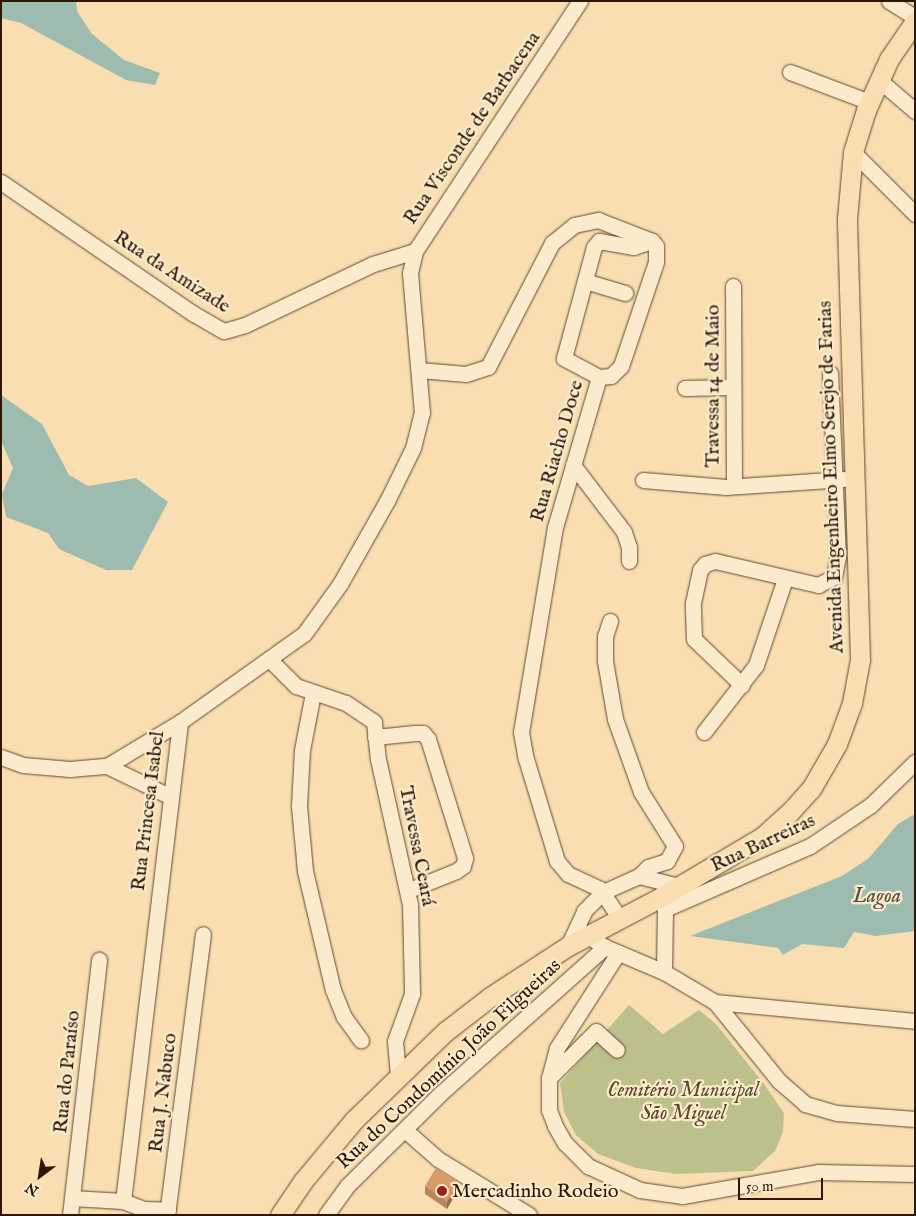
<!DOCTYPE html>
<meta charset="utf-8">
<style>
body{margin:0}
#map{position:relative;width:916px;height:1216px;overflow:hidden;background:#f9deb1;font-family:"IM FELL English",serif}
div>[style]{position:absolute}
[style*='--x']{left:calc(var(--x)*1px);top:calc(var(--y)*1px);width:calc(var(--w)*1px);rotate:calc(var(--a)*1deg)}
.green>*{inset:0;background:#bcc18c}
.water>*{inset:0;background:#9ebbb0}
.roads{filter:drop-shadow(0 0 1px #60482f) drop-shadow(0 0 1px #60482f)}
.minor>*{height:15px;margin:-7.5px;padding:0 7.5px;transform-origin:7.5px;border-radius:7.5px;background:#fbeacc}
.major>*{height:19px;margin:-9.5px;padding:0 9.5px;transform-origin:9.5px;border-radius:9.5px;background:#f9deb1}
.wall>*{inset:0;background:#ba845c}
.shaded-wall>*{inset:0;background:#976b4b}
.building>*{inset:0;background:#d8996b}
.dots>*{width:14px;height:14px;translate:-50% -50%;box-sizing:border-box;border:2px solid #fbeacc;border-radius:50%}
span{translate:-50% -50%;white-space:nowrap;text-align:center;line-height:1.15;-webkit-text-stroke:4.5px #fbeacc;paint-order:stroke}
.street-label{font-size:20px;color:#2d1604}
.park-label{font-size:20px;color:#58492d;font-style:italic}
.poi-label{font-size:20px;color:#2d1604}
.left{translate:0 -50%;text-align:left}
.water-label{font-size:21px;color:#555040;font-style:italic}
.frame{position:absolute;inset:0;border:2px solid #2d1604;pointer-events:none}
.north{position:absolute;left:15px;top:1151px;width:50px;height:50px;-webkit-text-stroke:4px #fbeacc;paint-order:stroke;rotate:211deg;font-size:14px;font-weight:700;line-height:20px;text-align:center;color:#2d1604}
.north::after{content:'';display:block;margin:auto;width:18px;height:22px;background:#2d1604;clip-path:polygon(50% 0,100% 100%,50% 72%,0 100%)}
.scale{position:absolute;left:738px;top:1178px;width:85px;height:22px;box-sizing:border-box;border:2px solid #2d1604;border-top:0;padding-left:6px;font-size:15px;line-height:18px;white-space:nowrap;color:#2d1604;-webkit-text-stroke:4px #fbeacc;paint-order:stroke}
</style>
<div id="map">
<div class="green">
<i style="clip-path:polygon(629px 1005px,663px 1034px,699px 1010px,716px 1024px,764px 1084px,784px 1113px,783px 1132px,775px 1151px,753px 1171px,676px 1174px,636px 1168px,598px 1154px,576px 1135px,564px 1112px,560px 1083px)"></i>
</div>
<div class="water">
<i style="clip-path:polygon(1px 1px,76px 1px,77px 11px,91px 33px,124px 60px,160px 73px,155px 85px,126px 80px,21px 23px,1px 18px)"></i>
<i style="clip-path:polygon(1px 395px,42px 424px,69px 475px,88px 486px,136px 478px,168px 502px,132px 570px,106px 570px,59px 549px,48px 533px,6px 517px,2px 494px,13px 468px,1px 441px)"></i>
<i style="clip-path:polygon(915px 814px,915px 931px,876px 936px,854px 932px,844px 948px,802px 944px,783px 955px,778px 948px,690px 936px,842px 876px,869px 858px,898px 824px)"></i>
</div>
<div class="roads">
<div class="minor">
<i style="--x:889;--y:1;--w:31;--a:32"></i>
<i style="--x:790;--y:72;--w:85;--a:20.6"></i>
<i style="--x:879;--y:80;--w:48;--a:40.7"></i>
<i style="--x:853;--y:152;--w:88;--a:45"></i>
<i style="--x:1;--y:182;--w:234;--a:34.4"></i>
<i style="--x:194;--y:314;--w:34;--a:30"></i>
<i style="--x:224;--y:331;--w:22;--a:-16"></i>
<i style="--x:245;--y:325;--w:142;--a:-25.5"></i>
<i style="--x:373;--y:264;--w:44;--a:-17.2"></i>
<i style="--x:585;--y:281;--w:42;--a:16.7"></i>
<i style="--x:733;--y:286;--w:200;--a:89.7"></i>
<i style="--x:419;--y:370;--w:47;--a:4.9"></i>
<i style="--x:466;--y:374;--w:23;--a:-18"></i>
<i style="--x:488;--y:367;--w:140;--a:-62.7"></i>
<i style="--x:552;--y:243;--w:28;--a:-39"></i>
<i style="--x:574;--y:225;--w:25;--a:-12"></i>
<i style="--x:598;--y:220;--w:58;--a:21.3"></i>
<i style="--x:652;--y:241;--w:6;--a:51"></i>
<i style="--x:656;--y:246;--w:16;--a:90"></i>
<i style="--x:656;--y:262;--w:110;--a:108.6"></i>
<i style="--x:621;--y:366;--w:14;--a:135"></i>
<i style="--x:611;--y:376;--w:12;--a:175"></i>
<i style="--x:599;--y:377;--w:156;--a:106.3"></i>
<i style="--x:555;--y:527;--w:208;--a:99.4"></i>
<i style="--x:521;--y:732;--w:27;--a:80"></i>
<i style="--x:526;--y:759;--w:107;--a:73.1"></i>
<i style="--x:557;--y:861;--w:17;--a:50"></i>
<i style="--x:568;--y:874;--w:35;--a:25"></i>
<i style="--x:600;--y:889;--w:36;--a:56"></i>
<i style="--x:599;--y:377;--w:40;--a:-152"></i>
<i style="--x:564;--y:358;--w:115;--a:-74.9"></i>
<i style="--x:594;--y:247;--w:8;--a:-50"></i>
<i style="--x:599;--y:241;--w:35;--a:10"></i>
<i style="--x:633;--y:247;--w:20;--a:-18"></i>
<i style="--x:685;--y:388;--w:46;--a:-1.2"></i>
<i style="--x:573;--y:465;--w:84;--a:52.7"></i>
<i style="--x:624;--y:532;--w:16;--a:72"></i>
<i style="--x:629;--y:547;--w:14;--a:90"></i>
<i style="--x:643;--y:480;--w:83;--a:4.8"></i>
<i style="--x:726;--y:487;--w:118;--a:-3.9"></i>
<i style="--x:610;--y:621;--w:16;--a:108"></i>
<i style="--x:605;--y:636;--w:25;--a:90"></i>
<i style="--x:605;--y:661;--w:59;--a:80.2"></i>
<i style="--x:615;--y:719;--w:77;--a:70.4"></i>
<i style="--x:641;--y:792;--w:64;--a:57.8"></i>
<i style="--x:675;--y:846;--w:17;--a:118"></i>
<i style="--x:667;--y:861;--w:20;--a:162"></i>
<i style="--x:648;--y:867;--w:13;--a:135"></i>
<i style="--x:270;--y:660;--w:37;--a:45"></i>
<i style="--x:296;--y:686;--w:53;--a:18.8"></i>
<i style="--x:346;--y:703;--w:34;--a:34"></i>
<i style="--x:374;--y:722;--w:37;--a:84"></i>
<i style="--x:378;--y:759;--w:148;--a:77.6"></i>
<i style="--x:410;--y:904;--w:90;--a:88.7"></i>
<i style="--x:412;--y:994;--w:50;--a:109.9"></i>
<i style="--x:395;--y:1041;--w:34;--a:85"></i>
<i style="--x:742;--y:685;--w:66;--a:-136.2"></i>
<i style="--x:694;--y:639;--w:36;--a:-92"></i>
<i style="--x:693;--y:603;--w:34;--a:-78"></i>
<i style="--x:700;--y:570;--w:8;--a:-50"></i>
<i style="--x:705;--y:564;--w:10;--a:-17"></i>
<i style="--x:715;--y:561;--w:106;--a:13.1"></i>
<i style="--x:818;--y:585;--w:18;--a:-27"></i>
<i style="--x:834;--y:577;--w:21;--a:-79"></i>
<i style="--x:838;--y:556;--w:183;--a:-92.5"></i>
<i style="--x:313;--y:693;--w:58;--a:100.9"></i>
<i style="--x:302;--y:750;--w:56;--a:93.1"></i>
<i style="--x:299;--y:806;--w:65;--a:84.7"></i>
<i style="--x:305;--y:871;--w:122;--a:76.8"></i>
<i style="--x:333;--y:990;--w:29;--a:68"></i>
<i style="--x:344;--y:1017;--w:29;--a:54"></i>
<i style="--x:704;--y:732;--w:85;--a:-52.2"></i>
<i style="--x:756;--y:665;--w:91;--a:-71.4"></i>
<i style="--x:375;--y:737;--w:40;--a:-5.7"></i>
<i style="--x:415;--y:733;--w:8;--a:0"></i>
<i style="--x:423;--y:733;--w:8;--a:50"></i>
<i style="--x:428;--y:739;--w:125;--a:72.7"></i>
<i style="--x:465;--y:858;--w:8;--a:104"></i>
<i style="--x:463;--y:866;--w:9;--a:144"></i>
<i style="--x:456;--y:871;--w:51;--a:158"></i>
<i style="--x:1;--y:757;--w:23;--a:20"></i>
<i style="--x:23;--y:765;--w:47;--a:4.9"></i>
<i style="--x:70;--y:769;--w:37;--a:-5"></i>
<i style="--x:107;--y:766;--w:85;--a:-31.1"></i>
<i style="--x:107;--y:766;--w:69;--a:25.8"></i>
<i style="--x:661;--y:897;--w:13;--a:72"></i>
<i style="--x:665;--y:909;--w:158;--a:-23.5"></i>
<i style="--x:810;--y:846;--w:73;--a:-33.9"></i>
<i style="--x:871;--y:805;--w:62;--a:-44.3"></i>
<i style="--x:588;--y:936;--w:20;--a:33"></i>
<i style="--x:605;--y:947;--w:64;--a:23"></i>
<i style="--x:664;--y:972;--w:59;--a:30.5"></i>
<i style="--x:715;--y:1002;--w:102;--a:51"></i>
<i style="--x:779;--y:1081;--w:35;--a:41"></i>
<i style="--x:805;--y:1104;--w:33;--a:16"></i>
<i style="--x:837;--y:1113;--w:78;--a:4.4"></i>
<i style="--x:568;--y:946;--w:38;--a:-65"></i>
<i style="--x:584;--y:911;--w:27;--a:-45"></i>
<i style="--x:603;--y:892;--w:39;--a:-24"></i>
<i style="--x:639;--y:876;--w:41;--a:14"></i>
<i style="--x:618;--y:953;--w:113;--a:122.7"></i>
<i style="--x:557;--y:1048;--w:31;--a:105"></i>
<i style="--x:549;--y:1078;--w:32;--a:90"></i>
<i style="--x:549;--y:1110;--w:17;--a:69"></i>
<i style="--x:555;--y:1126;--w:20;--a:60"></i>
<i style="--x:565;--y:1143;--w:33;--a:45"></i>
<i style="--x:588;--y:1166;--w:57;--a:24.8"></i>
<i style="--x:640;--y:1190;--w:42;--a:8.1"></i>
<i style="--x:682;--y:1196;--w:138;--a:-10"></i>
<i style="--x:818;--y:1172;--w:97;--a:1.2"></i>
<i style="--x:664;--y:972;--w:63;--a:-89.1"></i>
<i style="--x:715;--y:1002;--w:201;--a:5.4"></i>
<i style="--x:549;--y:1078;--w:66;--a:-45"></i>
<i style="--x:596;--y:1031;--w:28;--a:42"></i>
<i style="--x:405;--y:1130;--w:44;--a:41.3"></i>
<i style="--x:438;--y:1159;--w:107;--a:31.6"></i>
<i style="--x:72;--y:1198;--w:51;--a:3.4"></i>
<i style="--x:123;--y:1201;--w:22;--a:21"></i>
<i style="--x:144;--y:1209;--w:24;--a:2"></i>
<i style="--x:123;--y:1201;--w:482;--a:-83.2"></i>
<i style="--x:180;--y:722;--w:152;--a:-35.4"></i>
<i style="--x:304;--y:634;--w:62;--a:-54.2"></i>
<i style="--x:340;--y:584;--w:95;--a:-60.5"></i>
<i style="--x:387;--y:501;--w:59;--a:-63.9"></i>
<i style="--x:413;--y:448;--w:36;--a:-76"></i>
<i style="--x:422;--y:413;--w:141;--a:-94.9"></i>
<i style="--x:410;--y:273;--w:23;--a:-77"></i>
<i style="--x:415;--y:251;--w:300;--a:-56.6"></i>
<i style="--x:70;--y:1215;--w:257;--a:-83.5"></i>
<i style="--x:167;--y:1215;--w:283;--a:-82.7"></i>
<i style="--x:326;--y:1215;--w:37;--a:-54"></i>
<i style="--x:348;--y:1185;--w:131;--a:-44.7"></i>
<i style="--x:441;--y:1093;--w:220;--a:-41.7"></i>
</div>
<div class="major">
<i style="--x:280;--y:1215;--w:41;--a:-55.9"></i>
<i style="--x:303;--y:1181;--w:80;--a:-50.1"></i>
<i style="--x:354;--y:1120;--w:128;--a:-44.1"></i>
<i style="--x:446;--y:1031;--w:56;--a:-37.7"></i>
<i style="--x:490;--y:997;--w:93;--a:-33.2"></i>
<i style="--x:568;--y:946;--w:105;--a:-27.8"></i>
<i style="--x:661;--y:897;--w:117;--a:-30.7"></i>
<i style="--x:762;--y:837;--w:38;--a:-42"></i>
<i style="--x:790;--y:812;--w:31;--a:-48"></i>
<i style="--x:811;--y:789;--w:52;--a:-60"></i>
<i style="--x:837;--y:744;--w:44;--a:-69.9"></i>
<i style="--x:852;--y:703;--w:44;--a:-79.5"></i>
<i style="--x:860;--y:660;--w:441;--a:-91.7"></i>
<i style="--x:847;--y:219;--w:67;--a:-84.9"></i>
<i style="--x:853;--y:152;--w:44;--a:-72.8"></i>
<i style="--x:866;--y:110;--w:56;--a:-65.7"></i>
<i style="--x:889;--y:59;--w:46;--a:-55.6"></i>
</div>
</div>
<div class="wall">
<i style="clip-path:polygon(425px 1186px,459px 1188px,447px 1209px,425px 1194px)"></i>
</div>
<div class="shaded-wall">
<i style="clip-path:polygon(459px 1181px,459px 1188px,447px 1209px,447px 1202px)"></i>
</div>
<div class="building">
<i style="clip-path:polygon(436px 1168px,459px 1181px,447px 1202px,425px 1186px)"></i>
</div>
<div class="dots">
<i style="left:442px;top:1191px;background:#8f2418"></i>
</div>
<div class="street-label">
<span style="left:472px;top:128px;rotate:-56deg">Rua Visconde de Barbacena</span>
<span style="left:172px;top:272px;rotate:33deg">Rua da Amizade</span>
<span style="left:713px;top:386px;rotate:-90deg">Travessa 14 de Maio</span>
<span style="left:557px;top:451px;rotate:-74deg">Rua Riacho Doce</span>
<span style="left:831px;top:477px;rotate:-92deg">Avenida Engenheiro Elmo Serejo de Farias</span>
<span style="left:148px;top:811px;rotate:-83deg">Rua Princesa Isabel</span>
<span style="left:763px;top:843px;rotate:-25deg">Rua Barreiras</span>
<span style="left:417px;top:846px;rotate:79deg">Travessa Ceará</span>
<span style="left:449px;top:1064px;rotate:-43deg">Rua do Condomínio João Filgueiras</span>
<span style="left:67px;top:1072px;rotate:-84deg">Rua do Paraíso</span>
<span style="left:163px;top:1093px;rotate:-83deg">Rua J. Nabuco</span>
</div>
<div class="park-label">
<span style="left:683px;top:1102px">Cemitério Municipal<br>São Miguel</span>
</div>
<div class="poi-label">
<span class="left" style="left:452px;top:1191px">Mercadinho Rodeio</span>
</div>
<div class="water-label">
<span style="left:877px;top:897px">Lagoa</span>
</div>
<div class="frame"></div>
<div class="north">N</div>
<div class="scale">50 m</div>
</div>
